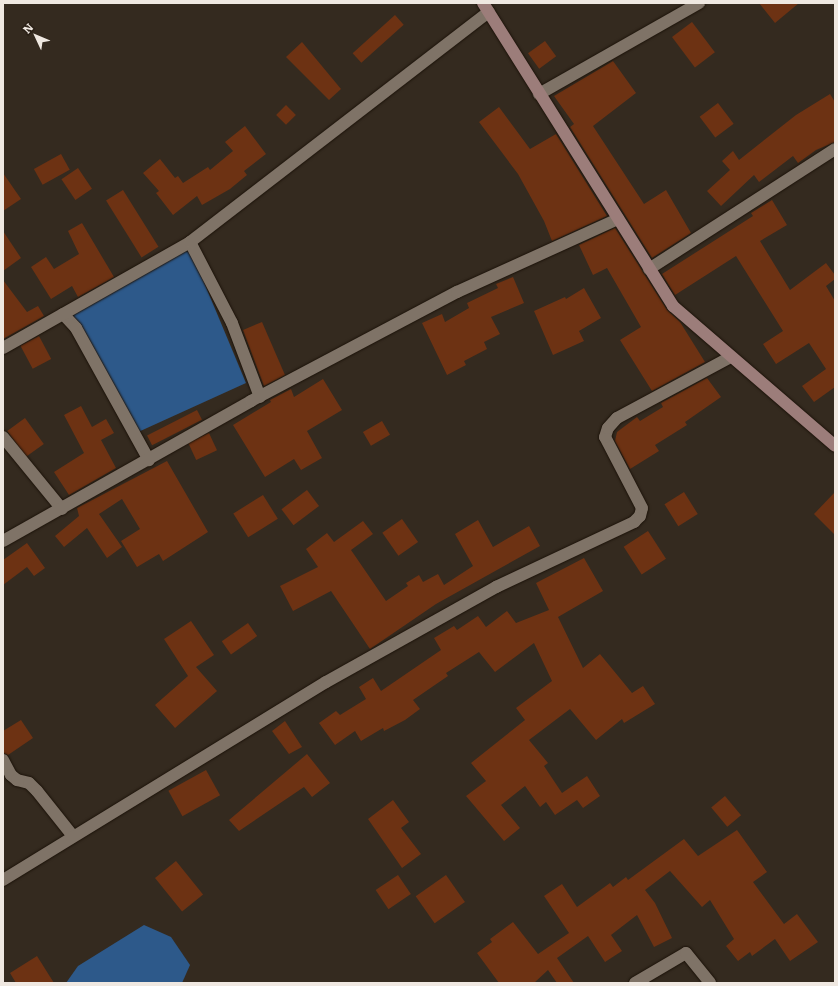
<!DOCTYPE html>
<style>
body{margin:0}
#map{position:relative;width:838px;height:986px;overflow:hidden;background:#342a1f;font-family:Literata,serif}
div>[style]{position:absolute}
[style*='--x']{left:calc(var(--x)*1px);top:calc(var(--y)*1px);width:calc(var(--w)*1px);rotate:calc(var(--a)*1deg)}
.water>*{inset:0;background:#2d598a}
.building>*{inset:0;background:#6d3213;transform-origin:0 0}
.roads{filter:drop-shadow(0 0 1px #1b1209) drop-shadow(0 0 1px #1b1209)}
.street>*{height:12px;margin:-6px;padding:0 6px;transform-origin:6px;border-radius:6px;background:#7f7367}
.secondary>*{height:12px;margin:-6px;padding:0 6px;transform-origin:6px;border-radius:6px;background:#9c7d7a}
span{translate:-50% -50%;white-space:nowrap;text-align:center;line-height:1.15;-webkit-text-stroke:3px #2a2016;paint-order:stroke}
.frame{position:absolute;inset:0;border:4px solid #efe8e1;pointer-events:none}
.north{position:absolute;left:16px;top:16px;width:40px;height:40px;-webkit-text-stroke:3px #2a2016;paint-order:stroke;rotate:314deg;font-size:11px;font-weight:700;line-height:16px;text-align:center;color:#efe8e1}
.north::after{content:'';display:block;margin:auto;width:14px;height:18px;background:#efe8e1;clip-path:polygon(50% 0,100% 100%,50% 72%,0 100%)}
</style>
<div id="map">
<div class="water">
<i style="clip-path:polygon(183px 247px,193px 256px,246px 383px,136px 433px,66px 312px)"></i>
<i style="clip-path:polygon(144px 925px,171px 937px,190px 965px,182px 983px,66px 983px,78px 966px)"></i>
</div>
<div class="building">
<i style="clip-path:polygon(759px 3px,799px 3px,775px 23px)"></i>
<i style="left:395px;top:15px;width:13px;height:57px;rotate:48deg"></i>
<i style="left:692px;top:22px;width:38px;height:25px;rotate:53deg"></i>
<i style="left:545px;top:41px;width:19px;height:21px;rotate:54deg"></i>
<i style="clip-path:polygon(302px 42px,341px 89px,329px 100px,286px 57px)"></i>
<i style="clip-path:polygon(613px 61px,636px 93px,593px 126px,644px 204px,666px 190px,691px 233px,652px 258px,570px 127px,574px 124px,554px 96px)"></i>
<i style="clip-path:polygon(830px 94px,835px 102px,835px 142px,816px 150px,798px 163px,793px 156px,759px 182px,754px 175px,721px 206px,707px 191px,730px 170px,722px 161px,733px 151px,739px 160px,796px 115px)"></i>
<i style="left:718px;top:103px;width:26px;height:23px;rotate:53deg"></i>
<i style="left:286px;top:105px;width:14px;height:14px;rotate:45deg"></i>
<i style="clip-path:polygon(499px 107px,530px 149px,556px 134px,607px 216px,552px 241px,544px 221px,518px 174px,479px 122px)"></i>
<i style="clip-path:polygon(245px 126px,266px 154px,244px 171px,247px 175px,230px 189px,202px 205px,197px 196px,173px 215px,156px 193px,159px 191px,143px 173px,160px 159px,175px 178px,178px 176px,183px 183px,208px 167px,210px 170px,233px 151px,225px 142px)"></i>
<i style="left:61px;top:154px;width:18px;height:31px;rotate:61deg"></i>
<i style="left:78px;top:168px;width:25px;height:20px;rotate:56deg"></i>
<i style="clip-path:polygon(3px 173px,21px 199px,3px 211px)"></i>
<i style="left:123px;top:190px;width:67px;height:20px;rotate:58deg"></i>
<i style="clip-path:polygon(772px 200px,787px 225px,760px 241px,790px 290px,826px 263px,835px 275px,835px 279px,826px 286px,835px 301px,835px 387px,814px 402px,802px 386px,826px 369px,809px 343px,776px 364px,763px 344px,783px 331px,736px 256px,675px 295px,662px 274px,753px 216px,751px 213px)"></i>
<i style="clip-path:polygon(82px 223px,114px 277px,78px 297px,72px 286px,51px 299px,31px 267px,46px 257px,54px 269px,79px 254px,68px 231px)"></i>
<i style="clip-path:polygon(615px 228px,667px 310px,680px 322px,705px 362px,652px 391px,620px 340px,641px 327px,607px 268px,593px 275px,579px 245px)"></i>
<i style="clip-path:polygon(3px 231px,21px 258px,3px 271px)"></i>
<i style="clip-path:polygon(513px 277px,524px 303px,491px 317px,500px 334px,484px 342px,487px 349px,464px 361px,466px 365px,447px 375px,422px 323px,442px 314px,445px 322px,469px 308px,467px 303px,498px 288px,496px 284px)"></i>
<i style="clip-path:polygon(3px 280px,27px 312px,38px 306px,44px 316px,3px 339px)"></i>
<i style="clip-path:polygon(584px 288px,601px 318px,579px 331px,584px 341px,553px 355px,534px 311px,565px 297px,566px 299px)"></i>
<i style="clip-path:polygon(262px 322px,285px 375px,264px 386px,243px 330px)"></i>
<i style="left:39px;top:336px;width:26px;height:21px;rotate:62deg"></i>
<i style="clip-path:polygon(707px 378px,721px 397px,685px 422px,687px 425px,655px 445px,659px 451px,630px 469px,615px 441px,617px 432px,637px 417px,640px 421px,663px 407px,661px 403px)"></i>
<i style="clip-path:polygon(323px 379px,342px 410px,307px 431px,322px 458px,301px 470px,294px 459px,265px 477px,233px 425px,271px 402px,270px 400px,291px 389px,294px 397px)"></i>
<i style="clip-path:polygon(81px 406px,92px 427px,106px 419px,114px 433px,101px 440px,116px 468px,69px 495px,54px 472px,84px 453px,64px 415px)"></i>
<i style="left:197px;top:410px;width:11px;height:56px;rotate:63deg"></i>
<i style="left:25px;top:418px;width:32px;height:22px;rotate:54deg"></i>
<i style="left:382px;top:421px;width:16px;height:22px;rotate:60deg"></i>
<i style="left:209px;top:433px;width:19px;height:23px;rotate:65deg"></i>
<i style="clip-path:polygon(167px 461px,208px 532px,163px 561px,159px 554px,137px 567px,121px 541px,140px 529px,122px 499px,99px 514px,122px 547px,107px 558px,87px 528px,64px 547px,55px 536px,79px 516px,77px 508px)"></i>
<i style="left:307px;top:490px;width:20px;height:32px;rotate:53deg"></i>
<i style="left:684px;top:492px;width:26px;height:23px;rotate:58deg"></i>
<i style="clip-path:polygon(835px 492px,835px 535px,814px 514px)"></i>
<i style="left:263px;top:495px;width:28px;height:35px;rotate:58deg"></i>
<i style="left:402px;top:519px;width:28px;height:24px;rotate:55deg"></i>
<i style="clip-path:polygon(478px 520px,493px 547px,529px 526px,540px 546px,436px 604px,370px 649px,331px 591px,293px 611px,280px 586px,318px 567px,306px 549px,327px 533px,334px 542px,363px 521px,373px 534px,351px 550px,386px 601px,408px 586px,406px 583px,419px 575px,423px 582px,438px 574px,444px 585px,473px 566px,455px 534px)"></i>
<i style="left:648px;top:531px;width:33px;height:29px;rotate:57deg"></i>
<i style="clip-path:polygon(27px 543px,45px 568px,34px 576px,27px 567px,3px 585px,3px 560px)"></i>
<i style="clip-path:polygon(584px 558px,603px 591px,558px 617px,583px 668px,600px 654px,632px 693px,643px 686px,655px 704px,624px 723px,622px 719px,596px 740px,570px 709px,529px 740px,548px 763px,544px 766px,562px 793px,587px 776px,600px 796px,583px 808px,577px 800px,555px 815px,546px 802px,540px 807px,525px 786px,501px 805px,520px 828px,504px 841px,466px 796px,486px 781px,471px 763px,525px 720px,516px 708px,552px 681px,534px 643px,495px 672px,479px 652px,446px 673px,448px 676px,413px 700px,420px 709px,405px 720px,384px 731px,383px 728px,361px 741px,355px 731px,335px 745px,319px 723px,336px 711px,340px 715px,366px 699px,359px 687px,373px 678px,381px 691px,441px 650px,434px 638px,454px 626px,457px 630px,478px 616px,486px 627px,507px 611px,516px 623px,549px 610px,536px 583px)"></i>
<i style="clip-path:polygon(191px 621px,214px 655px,196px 667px,217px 691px,175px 728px,155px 705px,188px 676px,164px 639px)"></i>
<i style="left:248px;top:623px;width:16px;height:32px;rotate:55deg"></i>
<i style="clip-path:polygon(21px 720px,33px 738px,8px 755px,3px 753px,3px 731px)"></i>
<i style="clip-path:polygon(285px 721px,302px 747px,289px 754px,272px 731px)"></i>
<i style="clip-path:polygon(307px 754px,330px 783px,312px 797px,304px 787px,239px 831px,229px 820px)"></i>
<i style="left:206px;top:770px;width:29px;height:43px;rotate:61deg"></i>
<i style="left:725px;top:796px;width:25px;height:18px;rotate:50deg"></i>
<i style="clip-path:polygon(393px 800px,409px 822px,401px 828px,421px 854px,402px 868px,368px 819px)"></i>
<i style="clip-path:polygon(737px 830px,767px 872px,753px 882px,784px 924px,797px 914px,818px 942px,790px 961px,775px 939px,752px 956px,750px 952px,738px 961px,726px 946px,734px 939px,710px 900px,702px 907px,670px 871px,645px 890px,655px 903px,672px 938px,654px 947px,637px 915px,611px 935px,622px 951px,605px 962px,588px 936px,557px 958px,574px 983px,557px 983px,548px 970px,534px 983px,499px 983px,477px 953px,492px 942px,490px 939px,513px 922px,538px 954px,569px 933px,544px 896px,562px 884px,577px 907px,610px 883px,613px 887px,626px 877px,628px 880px,684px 839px,698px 856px)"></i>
<i style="left:176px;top:861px;width:43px;height:27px;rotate:51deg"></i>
<i style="left:398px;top:875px;width:23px;height:27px;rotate:56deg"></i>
<i style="left:446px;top:875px;width:33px;height:37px;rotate:55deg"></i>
<i style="clip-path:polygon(37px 956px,54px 983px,16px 983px,10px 973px)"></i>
</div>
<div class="roads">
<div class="street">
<i style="--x:539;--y:94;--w:184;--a:-29.6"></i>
<i style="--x:190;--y:242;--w:91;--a:62.6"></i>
<i style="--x:232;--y:323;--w:79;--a:69.3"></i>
<i style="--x:649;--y:269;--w:221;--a:-32.8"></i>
<i style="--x:63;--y:314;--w:19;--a:47"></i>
<i style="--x:76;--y:328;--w:151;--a:61.1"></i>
<i style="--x:3;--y:348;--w:215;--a:-29.5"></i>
<i style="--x:190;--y:242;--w:377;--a:-37.6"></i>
<i style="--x:3;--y:437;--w:93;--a:50.7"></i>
<i style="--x:3;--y:541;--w:285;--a:-29.4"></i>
<i style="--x:251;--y:401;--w:233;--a:-27.9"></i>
<i style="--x:457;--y:292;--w:177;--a:-24.4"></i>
<i style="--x:3;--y:760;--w:17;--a:62"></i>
<i style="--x:11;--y:775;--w:8;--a:40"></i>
<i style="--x:17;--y:780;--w:12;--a:14"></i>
<i style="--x:29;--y:783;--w:11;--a:45"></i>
<i style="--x:37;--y:791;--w:56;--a:51.5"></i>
<i style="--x:3;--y:880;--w:379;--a:-31.5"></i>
<i style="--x:326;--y:682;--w:195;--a:-29.2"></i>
<i style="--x:496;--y:587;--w:153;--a:-25.2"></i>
<i style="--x:634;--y:522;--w:8;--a:-45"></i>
<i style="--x:640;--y:516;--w:8;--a:-76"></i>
<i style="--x:642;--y:508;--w:80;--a:-117.5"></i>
<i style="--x:605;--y:437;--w:9;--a:-72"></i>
<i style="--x:608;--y:428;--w:13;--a:-48"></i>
<i style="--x:617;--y:418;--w:129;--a:-28.2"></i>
<i style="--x:635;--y:983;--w:59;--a:-30.5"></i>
<i style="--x:686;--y:953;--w:38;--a:51"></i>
</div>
<div class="secondary">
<i style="--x:483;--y:3;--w:358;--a:57.9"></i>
<i style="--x:673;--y:306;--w:214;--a:40.8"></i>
</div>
</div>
<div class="frame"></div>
<div class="north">N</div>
</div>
